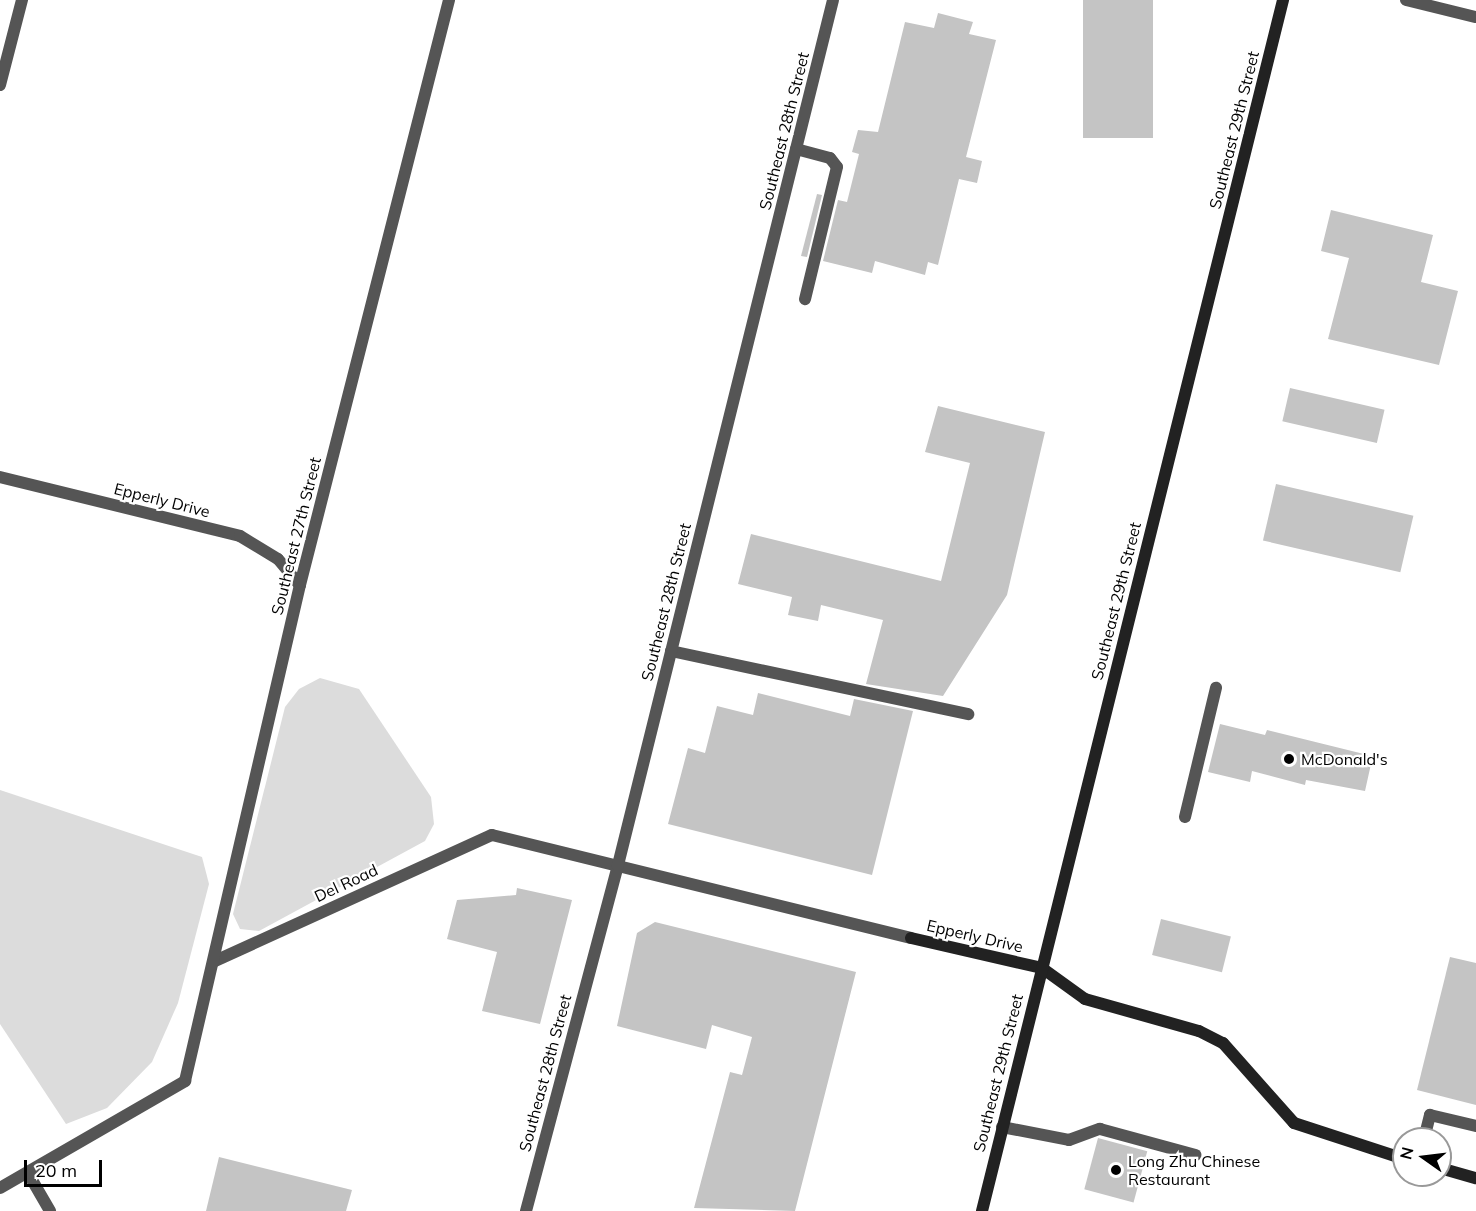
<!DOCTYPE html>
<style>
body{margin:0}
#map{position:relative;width:1476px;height:1211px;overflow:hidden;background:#fff;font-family:Mulish,sans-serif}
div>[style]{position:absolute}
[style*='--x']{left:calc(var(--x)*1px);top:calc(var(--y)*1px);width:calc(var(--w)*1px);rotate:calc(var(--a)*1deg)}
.green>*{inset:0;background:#dcdcdc}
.building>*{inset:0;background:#c4c4c4;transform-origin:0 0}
.lane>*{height:12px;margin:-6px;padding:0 6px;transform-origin:6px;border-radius:6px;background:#555}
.street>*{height:12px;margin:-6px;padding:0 6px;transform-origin:6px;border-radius:6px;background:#555}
.secondary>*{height:12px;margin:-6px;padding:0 6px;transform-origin:6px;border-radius:6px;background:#222}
.dots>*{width:16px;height:16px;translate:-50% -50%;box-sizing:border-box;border:3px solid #fff;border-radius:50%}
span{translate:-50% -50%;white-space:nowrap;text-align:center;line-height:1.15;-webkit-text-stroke:4.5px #fff;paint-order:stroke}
.street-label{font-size:16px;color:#000}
.poi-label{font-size:16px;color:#000}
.left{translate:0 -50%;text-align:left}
.north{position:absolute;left:1392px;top:1127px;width:60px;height:60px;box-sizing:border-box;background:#fff;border:2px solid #999;border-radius:50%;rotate:284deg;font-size:16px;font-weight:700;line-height:24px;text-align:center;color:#000}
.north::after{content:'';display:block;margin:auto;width:21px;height:27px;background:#000;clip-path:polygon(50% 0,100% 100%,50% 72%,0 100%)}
.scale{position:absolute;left:24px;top:1160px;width:78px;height:27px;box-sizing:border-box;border:3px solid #000;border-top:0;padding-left:8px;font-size:18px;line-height:21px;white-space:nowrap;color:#000;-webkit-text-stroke:4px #fff;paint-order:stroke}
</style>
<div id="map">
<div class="green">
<i style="clip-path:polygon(320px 678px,359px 689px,431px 797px,434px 824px,425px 841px,259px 931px,240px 929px,233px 914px,285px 707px,299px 689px)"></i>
<i style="clip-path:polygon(0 790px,202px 857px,209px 884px,178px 1003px,152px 1062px,107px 1108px,66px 1124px,0 1024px)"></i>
</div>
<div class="building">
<i style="left:1083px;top:0;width:70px;height:138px"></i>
<i style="clip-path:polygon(938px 13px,973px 22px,969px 34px,996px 40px,966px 157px,982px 161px,977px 183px,959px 179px,938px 265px,928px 262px,925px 275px,875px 261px,872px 273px,823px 261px,838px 200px,847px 202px,859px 154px,852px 152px,858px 130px,878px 132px,905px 22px,934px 28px)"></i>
<i style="clip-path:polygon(817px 194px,822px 195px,807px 257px,801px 256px)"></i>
<i style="clip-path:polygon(1331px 210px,1433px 235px,1421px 282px,1458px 291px,1439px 365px,1328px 339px,1349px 258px,1321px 251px)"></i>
<i style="left:1290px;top:388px;width:97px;height:34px;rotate:13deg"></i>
<i style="clip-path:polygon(938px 406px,1045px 432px,1007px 595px,943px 696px,866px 684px,883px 620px,821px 605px,818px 621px,788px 615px,792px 597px,738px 584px,751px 534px,941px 581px,970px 463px,925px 452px)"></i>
<i style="left:1276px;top:484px;width:141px;height:58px;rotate:13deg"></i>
<i style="clip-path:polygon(758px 693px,850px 716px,854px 699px,913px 711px,872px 875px,668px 824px,688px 748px,705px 753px,717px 706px,753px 715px)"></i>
<i style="clip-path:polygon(1220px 724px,1265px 735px,1267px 730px,1368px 755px,1366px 763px,1371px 764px,1365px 791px,1306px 780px,1305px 785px,1252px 771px,1250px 782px,1208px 772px)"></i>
<i style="clip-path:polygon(517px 888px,572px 900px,540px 1024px,482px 1011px,497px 952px,447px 939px,457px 900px,516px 895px)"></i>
<i style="left:1161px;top:919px;width:72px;height:37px;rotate:14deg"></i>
<i style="clip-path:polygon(655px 922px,856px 972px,795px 1211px,694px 1208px,730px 1072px,742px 1075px,752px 1037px,712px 1025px,706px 1049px,617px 1026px,637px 933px)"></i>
<i style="clip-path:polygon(1450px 957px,1476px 963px,1476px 1105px,1417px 1090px)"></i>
<i style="left:1098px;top:1138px;width:51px;height:53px;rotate:15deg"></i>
<i style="clip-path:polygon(219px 1157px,352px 1190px,346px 1211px,206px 1211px)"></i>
</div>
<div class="lane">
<i style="--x:796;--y:149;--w:35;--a:15"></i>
<i style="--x:830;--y:158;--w:11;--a:52"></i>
<i style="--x:837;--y:167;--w:136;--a:103.6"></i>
<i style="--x:671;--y:651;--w:304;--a:12"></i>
<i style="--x:1185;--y:817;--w:133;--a:-76.5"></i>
<i style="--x:1002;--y:1127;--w:68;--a:11"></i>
<i style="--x:1069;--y:1140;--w:33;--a:-20"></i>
<i style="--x:1100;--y:1129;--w:99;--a:15.2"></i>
<i style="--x:1424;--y:1139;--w:25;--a:-76"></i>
<i style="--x:1430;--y:1115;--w:47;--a:13.4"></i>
<i style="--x:28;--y:1173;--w:44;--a:59.9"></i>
</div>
<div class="street">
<i style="--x:1406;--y:0;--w:72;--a:13.7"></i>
<i style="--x:0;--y:85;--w:88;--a:-75.5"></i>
<i style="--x:0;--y:477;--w:247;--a:13.8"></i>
<i style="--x:240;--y:536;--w:44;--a:31.2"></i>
<i style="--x:278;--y:559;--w:34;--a:50"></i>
<i style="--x:215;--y:961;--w:304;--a:-24.5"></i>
<i style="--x:492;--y:835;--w:431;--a:13.8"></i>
<i style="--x:0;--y:1188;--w:214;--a:-30"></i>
<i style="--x:185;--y:1081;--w:509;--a:-76.95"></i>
<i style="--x:300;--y:585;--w:604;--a:-75.71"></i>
<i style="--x:526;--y:1211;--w:358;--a:-75.1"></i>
<i style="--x:618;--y:865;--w:891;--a:-76.04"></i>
</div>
<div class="secondary">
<i style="--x:911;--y:938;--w:134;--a:12.9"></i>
<i style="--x:1042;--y:968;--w:53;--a:35.8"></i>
<i style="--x:1085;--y:999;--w:118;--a:15.7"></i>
<i style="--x:1199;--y:1031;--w:27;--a:27"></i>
<i style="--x:1223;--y:1043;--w:107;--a:48.4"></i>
<i style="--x:1294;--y:1123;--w:116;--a:18.1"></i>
<i style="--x:1440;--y:1168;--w:37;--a:16"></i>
<i style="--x:982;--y:1211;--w:1248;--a:-76.04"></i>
</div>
<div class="dots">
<i style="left:1289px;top:759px;background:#000"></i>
<i style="left:1116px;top:1170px;background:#000"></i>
</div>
<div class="street-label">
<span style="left:1234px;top:130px;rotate:-76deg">Southeast 29th Street</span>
<span style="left:784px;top:131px;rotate:-76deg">Southeast 28th Street</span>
<span style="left:162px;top:500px;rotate:14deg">Epperly Drive</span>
<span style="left:296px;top:536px;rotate:-76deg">Southeast 27th Street</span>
<span style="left:1116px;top:601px;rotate:-76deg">Southeast 29th Street</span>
<span style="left:666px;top:602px;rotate:-76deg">Southeast 28th Street</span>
<span style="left:346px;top:883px;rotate:-25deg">Del Road</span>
<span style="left:975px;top:936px;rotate:13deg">Epperly Drive</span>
<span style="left:545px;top:1073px;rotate:-75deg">Southeast 28th Street</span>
<span style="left:998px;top:1073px;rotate:-76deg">Southeast 29th Street</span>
</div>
<div class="poi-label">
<span class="left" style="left:1301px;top:759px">McDonald's</span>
<span class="left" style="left:1128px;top:1170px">Long Zhu Chinese<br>Restaurant</span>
</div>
<div class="north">N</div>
<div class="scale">20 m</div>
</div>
